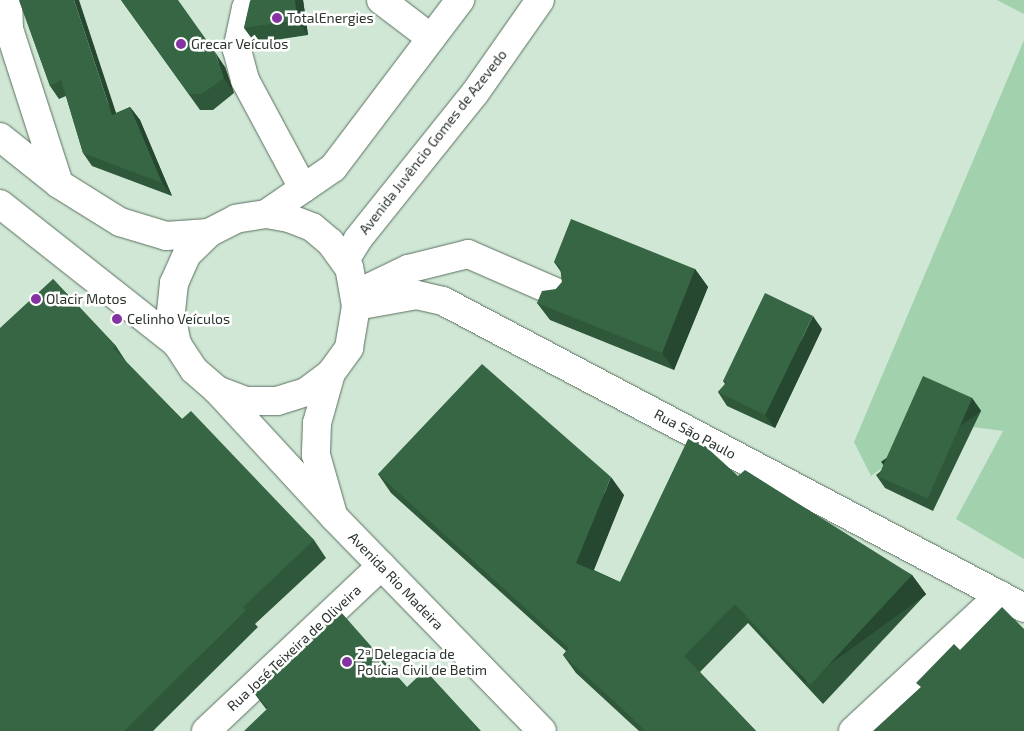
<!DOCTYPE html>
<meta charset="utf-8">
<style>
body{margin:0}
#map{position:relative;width:1024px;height:731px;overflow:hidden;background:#cfe7d4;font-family:"Exo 2",sans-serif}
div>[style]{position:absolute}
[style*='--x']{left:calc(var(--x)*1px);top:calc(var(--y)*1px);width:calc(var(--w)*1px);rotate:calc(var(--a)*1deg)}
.green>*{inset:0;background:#a2d2ad}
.roads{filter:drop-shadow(0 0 1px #5b7060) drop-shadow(0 0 1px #5b7060)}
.minor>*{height:28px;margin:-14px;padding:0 14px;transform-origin:14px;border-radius:14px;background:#fff}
.major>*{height:28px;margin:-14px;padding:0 14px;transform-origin:14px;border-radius:14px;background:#fff}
.highway>*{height:28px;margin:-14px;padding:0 14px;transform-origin:14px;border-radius:14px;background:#fff}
.wall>*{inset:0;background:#2f583a}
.shaded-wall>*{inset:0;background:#264730;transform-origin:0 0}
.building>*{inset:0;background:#376644;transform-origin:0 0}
.dots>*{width:14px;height:14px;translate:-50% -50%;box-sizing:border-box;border:2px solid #fff;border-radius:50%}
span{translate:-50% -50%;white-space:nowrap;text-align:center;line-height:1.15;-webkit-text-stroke:5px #fff;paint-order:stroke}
.poi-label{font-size:14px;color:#2b342d}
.left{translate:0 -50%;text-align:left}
.street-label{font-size:14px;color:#2b342d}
</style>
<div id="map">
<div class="green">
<i style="clip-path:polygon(997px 0,1024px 0,1024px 14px)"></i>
<i style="clip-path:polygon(1024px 40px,1024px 559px,956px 519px,1003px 431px,943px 423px,871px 476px,854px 442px)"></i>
</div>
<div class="roads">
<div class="minor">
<i style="--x:255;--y:0;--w:12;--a:138"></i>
<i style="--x:246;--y:8;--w:43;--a:102.1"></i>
<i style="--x:237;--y:50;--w:31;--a:75"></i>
<i style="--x:245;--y:80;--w:123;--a:61.8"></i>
<i style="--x:381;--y:0;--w:63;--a:37.2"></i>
<i style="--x:356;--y:294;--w:58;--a:-25.7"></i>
<i style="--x:408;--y:269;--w:62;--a:-14"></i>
<i style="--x:468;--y:254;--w:100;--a:23.5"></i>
<i style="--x:356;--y:306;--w:62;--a:-10.2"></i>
<i style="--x:417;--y:295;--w:27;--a:13"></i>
<i style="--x:443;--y:301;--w:657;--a:27.85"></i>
<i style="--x:206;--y:731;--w:241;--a:-43.3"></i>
<i style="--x:853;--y:731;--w:200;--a:-42.8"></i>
</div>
<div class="major">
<i style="--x:8;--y:0;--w:29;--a:88"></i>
<i style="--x:9;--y:29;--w:163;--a:72.1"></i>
<i style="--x:59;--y:184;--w:72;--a:31.9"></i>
<i style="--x:120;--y:222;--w:48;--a:16.9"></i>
<i style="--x:166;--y:236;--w:43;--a:-4"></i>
<i style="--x:0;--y:204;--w:226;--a:38.3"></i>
<i style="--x:266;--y:214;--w:81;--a:-34.5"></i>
<i style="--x:333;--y:168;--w:211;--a:-52.9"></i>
<i style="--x:345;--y:260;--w:25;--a:-58"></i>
<i style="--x:358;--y:239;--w:187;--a:-51.3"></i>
<i style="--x:475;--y:93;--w:113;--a:-55"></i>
<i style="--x:331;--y:373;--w:52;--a:105.6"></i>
<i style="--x:317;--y:423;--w:32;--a:92"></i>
<i style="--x:316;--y:455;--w:58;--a:74.1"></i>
<i style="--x:217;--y:390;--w:31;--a:21"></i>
<i style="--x:246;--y:401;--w:31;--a:0"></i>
<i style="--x:277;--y:401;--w:30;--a:-17"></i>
<i style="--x:306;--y:392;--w:31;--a:-37"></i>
<i style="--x:331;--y:373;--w:31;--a:-54"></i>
<i style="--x:349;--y:348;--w:43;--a:-80.5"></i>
<i style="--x:356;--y:306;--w:39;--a:-100"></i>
<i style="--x:349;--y:268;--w:32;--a:-126"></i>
<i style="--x:330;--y:242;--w:23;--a:-140"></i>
<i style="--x:312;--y:227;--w:25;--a:-159"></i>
<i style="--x:289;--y:218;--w:23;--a:-170"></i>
<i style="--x:266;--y:214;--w:30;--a:171"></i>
<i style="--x:236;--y:219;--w:30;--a:153"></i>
<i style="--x:209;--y:233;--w:30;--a:136"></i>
<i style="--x:187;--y:254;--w:32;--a:114"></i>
<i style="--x:174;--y:283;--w:31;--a:96"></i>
<i style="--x:171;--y:314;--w:31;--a:79"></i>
<i style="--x:177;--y:344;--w:31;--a:57"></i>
<i style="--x:194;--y:370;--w:30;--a:41"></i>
<i style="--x:217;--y:390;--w:173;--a:47.3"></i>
<i style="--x:334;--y:517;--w:298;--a:45.8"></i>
</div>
<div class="highway">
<i style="--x:0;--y:137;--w:75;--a:38.5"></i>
</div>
</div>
<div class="wall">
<i style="clip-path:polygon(19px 0,116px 113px,130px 107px,140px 120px,172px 196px,92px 166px,83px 153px,66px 96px,59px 99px,50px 86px)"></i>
<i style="clip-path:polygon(121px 0,225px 67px,234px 93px,213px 110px,200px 110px)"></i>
<i style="clip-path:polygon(251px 0,303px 0,308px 35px,255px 43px,244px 28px)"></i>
<i style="clip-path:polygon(554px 262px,695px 269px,708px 287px,674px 370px,550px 320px,537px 303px,556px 289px,562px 282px,561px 272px)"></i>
<i style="clip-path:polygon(53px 279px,116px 346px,127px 363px,182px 419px,314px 540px,326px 558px,255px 624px,258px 627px,153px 731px,0 731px)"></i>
<i style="clip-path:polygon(822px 329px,775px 428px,727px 406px,718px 392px,725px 384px,723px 381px)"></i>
<i style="clip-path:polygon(972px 398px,981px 411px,933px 511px,885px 488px,876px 475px)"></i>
<i style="clip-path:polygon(378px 474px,624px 495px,594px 570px,620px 582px,738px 476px,912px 575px,926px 594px,823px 704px,748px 623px,700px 672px,756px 731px,639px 731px,576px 673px,563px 655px,566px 651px,391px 493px)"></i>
<i style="clip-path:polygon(407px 687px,266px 709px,251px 689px)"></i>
</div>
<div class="shaded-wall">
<i style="clip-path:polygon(74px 0,79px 0,121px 128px,112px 115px)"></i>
<i style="clip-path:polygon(295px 0,303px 0,308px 35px,297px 20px)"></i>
<i style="clip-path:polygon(215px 52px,225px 67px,234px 93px,224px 78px)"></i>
<i style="clip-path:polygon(130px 107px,140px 120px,172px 196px,162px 183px)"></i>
<i style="clip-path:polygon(695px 269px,708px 287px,674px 370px,662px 353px)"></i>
<i style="clip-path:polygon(813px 316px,822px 329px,775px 428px,765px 415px)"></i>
<i style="left:972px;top:398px;width:16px;height:111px;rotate:55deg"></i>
<i style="clip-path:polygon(611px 477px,624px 495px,589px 581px,576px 563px)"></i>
<i style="left:912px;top:575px;width:24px;height:150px;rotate:54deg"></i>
</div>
<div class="building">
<i style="clip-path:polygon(19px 0,74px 0,112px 115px,130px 107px,162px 183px,83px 153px,61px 80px,50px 86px)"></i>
<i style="clip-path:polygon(121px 0,178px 0,215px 52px,224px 78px,202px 94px,189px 94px)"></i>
<i style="clip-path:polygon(251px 0,295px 0,297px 20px,244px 28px,250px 1px)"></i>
<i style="clip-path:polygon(571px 219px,695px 269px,662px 353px,537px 303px,542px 291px,556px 289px,562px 282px,560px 267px,554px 262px)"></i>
<i style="clip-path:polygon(53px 279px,116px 346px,113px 348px,182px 419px,191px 411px,314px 540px,243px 607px,246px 610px,124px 731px,0 731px,0 328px)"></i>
<i style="clip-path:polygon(765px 293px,813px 316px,765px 415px,718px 392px,727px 382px,723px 381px)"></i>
<i style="clip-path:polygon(482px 364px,611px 477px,576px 563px,620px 582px,689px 437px,704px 445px,738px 476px,745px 470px,912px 575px,810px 685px,735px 604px,684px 656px,756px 731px,645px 731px,628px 714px,563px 655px,569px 648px,378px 474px)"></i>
<i style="left:923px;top:376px;width:54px;height:110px;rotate:24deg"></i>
<i style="clip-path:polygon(1002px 607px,1024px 629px,1024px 731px,873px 731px,921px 687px,916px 683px,954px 644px,960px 650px)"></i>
<i style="clip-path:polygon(340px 611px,407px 687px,425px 670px,481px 731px,244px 731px,268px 708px,251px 689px)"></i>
</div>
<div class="dots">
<i style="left:277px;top:18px;background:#8433a2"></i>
<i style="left:181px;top:44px;background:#8433a2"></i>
<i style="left:36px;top:299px;background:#8433a2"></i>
<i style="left:117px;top:319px;background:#8433a2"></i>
<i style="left:347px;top:662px;background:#8433a2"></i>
</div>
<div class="poi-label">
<span class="left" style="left:287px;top:18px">TotalEnergies</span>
<span class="left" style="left:191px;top:44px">Grecar Veículos</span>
<span class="left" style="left:46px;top:299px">Olacir Motos</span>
<span class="left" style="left:127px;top:319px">Celinho Veículos</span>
<span class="left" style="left:357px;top:662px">2ª Delegacia de<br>Polícia Civil de Betim</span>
</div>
<div class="street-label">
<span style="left:433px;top:142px;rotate:-52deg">Avenida Juvêncio Gomes de Azevedo</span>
<span style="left:695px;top:434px;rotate:28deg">Rua São Paulo</span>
<span style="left:396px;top:581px;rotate:46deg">Avenida Rio Madeira</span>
<span style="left:294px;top:648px;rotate:-43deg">Rua José Teixeira de Oliveira</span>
</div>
</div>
